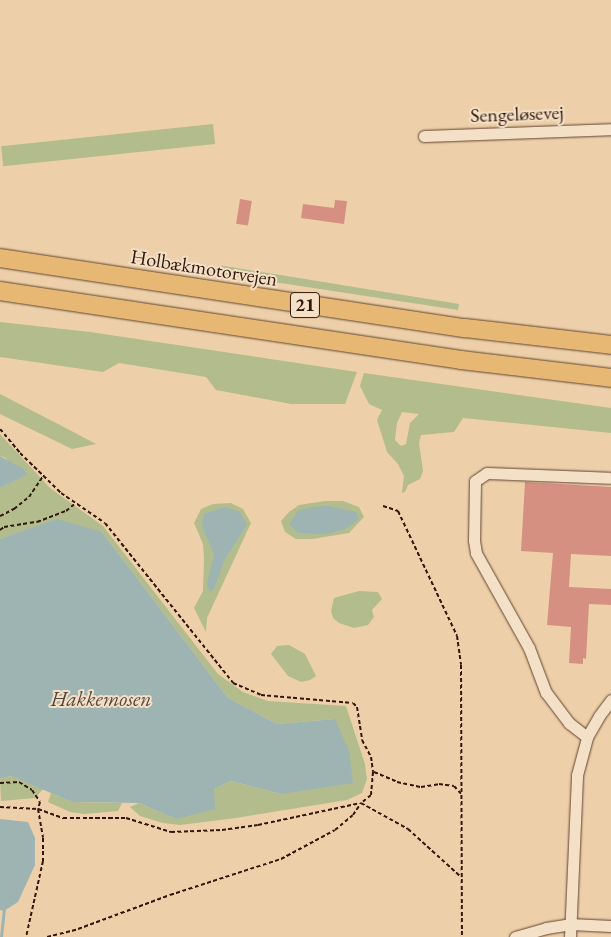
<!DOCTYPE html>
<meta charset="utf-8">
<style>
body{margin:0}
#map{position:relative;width:611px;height:937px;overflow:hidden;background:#edd0a9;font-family:"EB Garamond",serif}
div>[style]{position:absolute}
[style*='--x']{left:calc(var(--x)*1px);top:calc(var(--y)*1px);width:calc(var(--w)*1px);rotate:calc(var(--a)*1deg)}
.green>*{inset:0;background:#b3bc8c;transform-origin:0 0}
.water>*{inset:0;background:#9db4b3}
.stream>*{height:2.5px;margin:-1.25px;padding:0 1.25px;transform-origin:1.25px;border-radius:1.25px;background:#9db4b3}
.building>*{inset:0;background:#d59081;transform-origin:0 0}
.path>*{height:2px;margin-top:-1px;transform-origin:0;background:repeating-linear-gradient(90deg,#341608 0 4px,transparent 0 6.5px)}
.roads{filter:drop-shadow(0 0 1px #624430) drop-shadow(0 0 1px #624430)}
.minor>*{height:11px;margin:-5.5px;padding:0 5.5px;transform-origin:5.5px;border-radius:5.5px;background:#f3e0c7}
.highway>*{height:18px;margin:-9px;padding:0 9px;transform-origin:9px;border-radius:9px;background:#e6b874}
span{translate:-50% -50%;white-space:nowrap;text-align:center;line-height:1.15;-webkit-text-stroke:4px #f3e0c7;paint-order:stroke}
.shield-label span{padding:1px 4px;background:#f3e0c7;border:1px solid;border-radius:4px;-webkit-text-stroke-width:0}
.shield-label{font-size:19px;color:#341608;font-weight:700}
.street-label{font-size:20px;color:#341608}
.water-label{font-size:21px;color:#54453b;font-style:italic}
</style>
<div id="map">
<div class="green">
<i style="left:213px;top:124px;width:20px;height:213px;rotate:84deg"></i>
<i style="clip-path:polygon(218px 265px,459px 304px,458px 310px,215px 273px)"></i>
<i style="clip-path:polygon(0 322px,90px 332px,357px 372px,345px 404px,291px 404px,216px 390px,206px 377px,119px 363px,103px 372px,0 357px)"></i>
<i style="clip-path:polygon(evenodd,364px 373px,611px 408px,611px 433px,463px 418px,454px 432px,421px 435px,419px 443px,423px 471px,420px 479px,408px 485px,405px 492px,402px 493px,404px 476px,398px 464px,387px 452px,377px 420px,382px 410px,369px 404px,360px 386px,364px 373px,402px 412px,419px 414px,410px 423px,406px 444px,401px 446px,395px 440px,397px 423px,402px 412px)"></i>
<i style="clip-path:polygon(0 394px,60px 425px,96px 444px,72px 449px,0 414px)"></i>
<i style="clip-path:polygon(0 434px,50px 488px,103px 526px,218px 674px,243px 692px,268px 701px,346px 706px,365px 764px,367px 779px,362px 793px,347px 800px,236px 818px,180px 825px,163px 823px,140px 816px,130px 807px,139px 803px,176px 819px,214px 789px,231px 781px,281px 794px,335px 719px,277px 724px,228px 698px,102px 532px,15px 535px,0 539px,0 488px,26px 475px,4px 457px,0 456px)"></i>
<i style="clip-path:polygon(325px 501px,343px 501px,359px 507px,364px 517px,349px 533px,312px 539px,296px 539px,285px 532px,281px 521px,289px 512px,299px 505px)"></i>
<i style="clip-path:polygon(231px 503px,243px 509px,251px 523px,207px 618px,206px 632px,194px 608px,203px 591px,204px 559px,203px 544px,194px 523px,201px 509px,213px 504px)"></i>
<i style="clip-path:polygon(359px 591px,378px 592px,382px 599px,372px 610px,374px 617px,368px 625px,354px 628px,339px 623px,333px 618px,331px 611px,334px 598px)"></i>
<i style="clip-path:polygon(289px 645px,305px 654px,316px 676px,310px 680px,301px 682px,288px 676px,271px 654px,277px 646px)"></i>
<i style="clip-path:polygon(11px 776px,43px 789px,35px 798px,1px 801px,0 779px)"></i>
<i style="clip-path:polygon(51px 793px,72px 802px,122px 803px,118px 811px,84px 814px,70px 812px,48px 802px)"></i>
</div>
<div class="water">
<i style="clip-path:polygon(0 456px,24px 469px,27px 475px,0 488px)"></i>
<i style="clip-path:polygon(328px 506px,356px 512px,359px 519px,345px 529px,327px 534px,298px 533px,289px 524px,298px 511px,313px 507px)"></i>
<i style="clip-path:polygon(225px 507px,240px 512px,247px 525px,225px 559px,214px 589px,210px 592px,207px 584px,214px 554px,202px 526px,204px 514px)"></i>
<i style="clip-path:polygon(57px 519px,102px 532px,228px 698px,277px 724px,335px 719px,349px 751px,353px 783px,281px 794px,231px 781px,214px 789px,215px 809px,176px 819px,139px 803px,72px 802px,11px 776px,0 779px,0 539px)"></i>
<i style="clip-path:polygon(0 819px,28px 822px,35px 838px,35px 865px,18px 902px,4px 911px,0 910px)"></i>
</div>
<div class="stream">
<i style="--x:1;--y:937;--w:28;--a:-84"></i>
</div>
<div class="building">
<i style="left:240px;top:199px;width:12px;height:25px;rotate:9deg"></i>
<i style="clip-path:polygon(335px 200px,347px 201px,344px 224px,301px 218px,303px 204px,334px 208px)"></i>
<i style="clip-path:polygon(525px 482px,611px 487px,611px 556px,571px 554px,569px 587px,611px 589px,611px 605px,589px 604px,586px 659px,583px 658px,583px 664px,569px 663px,571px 627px,547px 625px,553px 553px,521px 551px)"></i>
</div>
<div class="path">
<i style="--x:0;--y:429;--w:31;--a:50"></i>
<i style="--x:20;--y:453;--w:57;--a:44.3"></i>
<i style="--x:61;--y:493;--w:53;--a:34.3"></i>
<i style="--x:105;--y:523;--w:205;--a:51.3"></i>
<i style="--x:233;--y:683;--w:30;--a:23"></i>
<i style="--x:261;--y:695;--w:92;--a:5"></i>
<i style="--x:353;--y:703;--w:6;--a:45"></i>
<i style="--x:357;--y:707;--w:33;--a:81"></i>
<i style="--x:362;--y:740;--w:19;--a:62"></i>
<i style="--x:371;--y:757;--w:15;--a:82"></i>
<i style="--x:373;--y:772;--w:23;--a:95"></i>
<i style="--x:371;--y:795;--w:13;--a:141"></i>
<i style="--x:361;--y:803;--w:54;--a:29"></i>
<i style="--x:408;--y:829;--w:72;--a:42.2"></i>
<i style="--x:383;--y:506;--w:16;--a:18"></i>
<i style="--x:398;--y:511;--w:138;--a:64.7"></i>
<i style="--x:457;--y:636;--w:29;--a:82"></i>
<i style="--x:461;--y:665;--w:272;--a:89.8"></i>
<i style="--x:0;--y:516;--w:16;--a:-27"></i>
<i style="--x:14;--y:509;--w:19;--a:-39"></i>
<i style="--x:29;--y:497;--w:25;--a:-56"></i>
<i style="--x:0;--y:530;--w:5;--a:-37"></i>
<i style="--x:4;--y:527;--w:33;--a:-9"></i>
<i style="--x:37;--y:522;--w:31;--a:-21"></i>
<i style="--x:66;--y:511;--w:13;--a:-39"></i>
<i style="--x:374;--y:772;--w:25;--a:23"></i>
<i style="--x:397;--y:782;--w:25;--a:12"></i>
<i style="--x:421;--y:787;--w:18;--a:-9"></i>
<i style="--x:439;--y:784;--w:15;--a:8"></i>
<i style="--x:454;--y:786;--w:12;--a:48"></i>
<i style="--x:0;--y:783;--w:19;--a:-3"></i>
<i style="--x:19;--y:782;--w:15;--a:32"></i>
<i style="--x:32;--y:790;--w:14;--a:56"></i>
<i style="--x:40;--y:802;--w:7;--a:106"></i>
<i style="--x:38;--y:809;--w:29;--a:80"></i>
<i style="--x:43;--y:838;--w:23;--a:90"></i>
<i style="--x:43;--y:861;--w:78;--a:102.6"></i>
<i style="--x:0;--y:807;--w:38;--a:3"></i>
<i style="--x:38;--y:809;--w:27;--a:20"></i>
<i style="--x:63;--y:818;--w:63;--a:0"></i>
<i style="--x:126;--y:818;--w:47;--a:17.3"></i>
<i style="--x:171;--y:832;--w:51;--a:-2.2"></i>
<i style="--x:222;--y:830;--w:36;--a:-8"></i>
<i style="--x:258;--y:825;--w:105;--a:-12.1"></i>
<i style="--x:47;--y:937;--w:32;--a:-14"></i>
<i style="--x:78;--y:929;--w:98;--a:-20.3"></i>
<i style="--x:170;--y:895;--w:117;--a:-18"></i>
<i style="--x:281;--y:859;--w:61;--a:-28.2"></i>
<i style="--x:335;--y:830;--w:23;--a:-40"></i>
<i style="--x:353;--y:815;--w:14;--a:-56"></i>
</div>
<div class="roads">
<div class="minor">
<i style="--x:424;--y:136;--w:187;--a:-2.1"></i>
<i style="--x:587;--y:737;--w:23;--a:-142"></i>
<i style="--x:569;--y:723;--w:38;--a:-127"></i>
<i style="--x:546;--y:693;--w:48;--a:-110.7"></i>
<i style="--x:529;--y:648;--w:109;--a:-119.2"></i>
<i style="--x:476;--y:553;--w:13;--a:-99"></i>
<i style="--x:474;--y:540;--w:59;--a:-89"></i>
<i style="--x:475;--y:481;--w:14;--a:-34"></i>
<i style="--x:487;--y:473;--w:122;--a:2.3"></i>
<i style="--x:515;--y:937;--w:32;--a:-16"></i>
<i style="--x:546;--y:928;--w:24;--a:-9"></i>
<i style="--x:570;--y:924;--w:41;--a:2.8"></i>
<i style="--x:570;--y:937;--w:162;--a:-87.5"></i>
<i style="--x:577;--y:775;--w:39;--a:-75"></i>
<i style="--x:587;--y:737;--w:24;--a:-60"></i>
<i style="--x:599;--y:716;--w:20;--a:-53"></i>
</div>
<div class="highway">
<i style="--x:0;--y:258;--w:470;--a:8.6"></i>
<i style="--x:465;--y:328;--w:147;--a:6.6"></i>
<i style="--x:0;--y:291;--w:466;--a:8.5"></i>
<i style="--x:461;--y:360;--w:151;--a:6.8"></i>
</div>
</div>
<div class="shield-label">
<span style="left:305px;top:305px">21</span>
</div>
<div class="street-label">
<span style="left:517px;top:114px;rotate:-2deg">Sengeløsevej</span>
<span style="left:204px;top:268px;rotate:9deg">Holbækmotorvejen</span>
</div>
<div class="water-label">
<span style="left:101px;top:699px">Hakkemosen</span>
</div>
</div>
